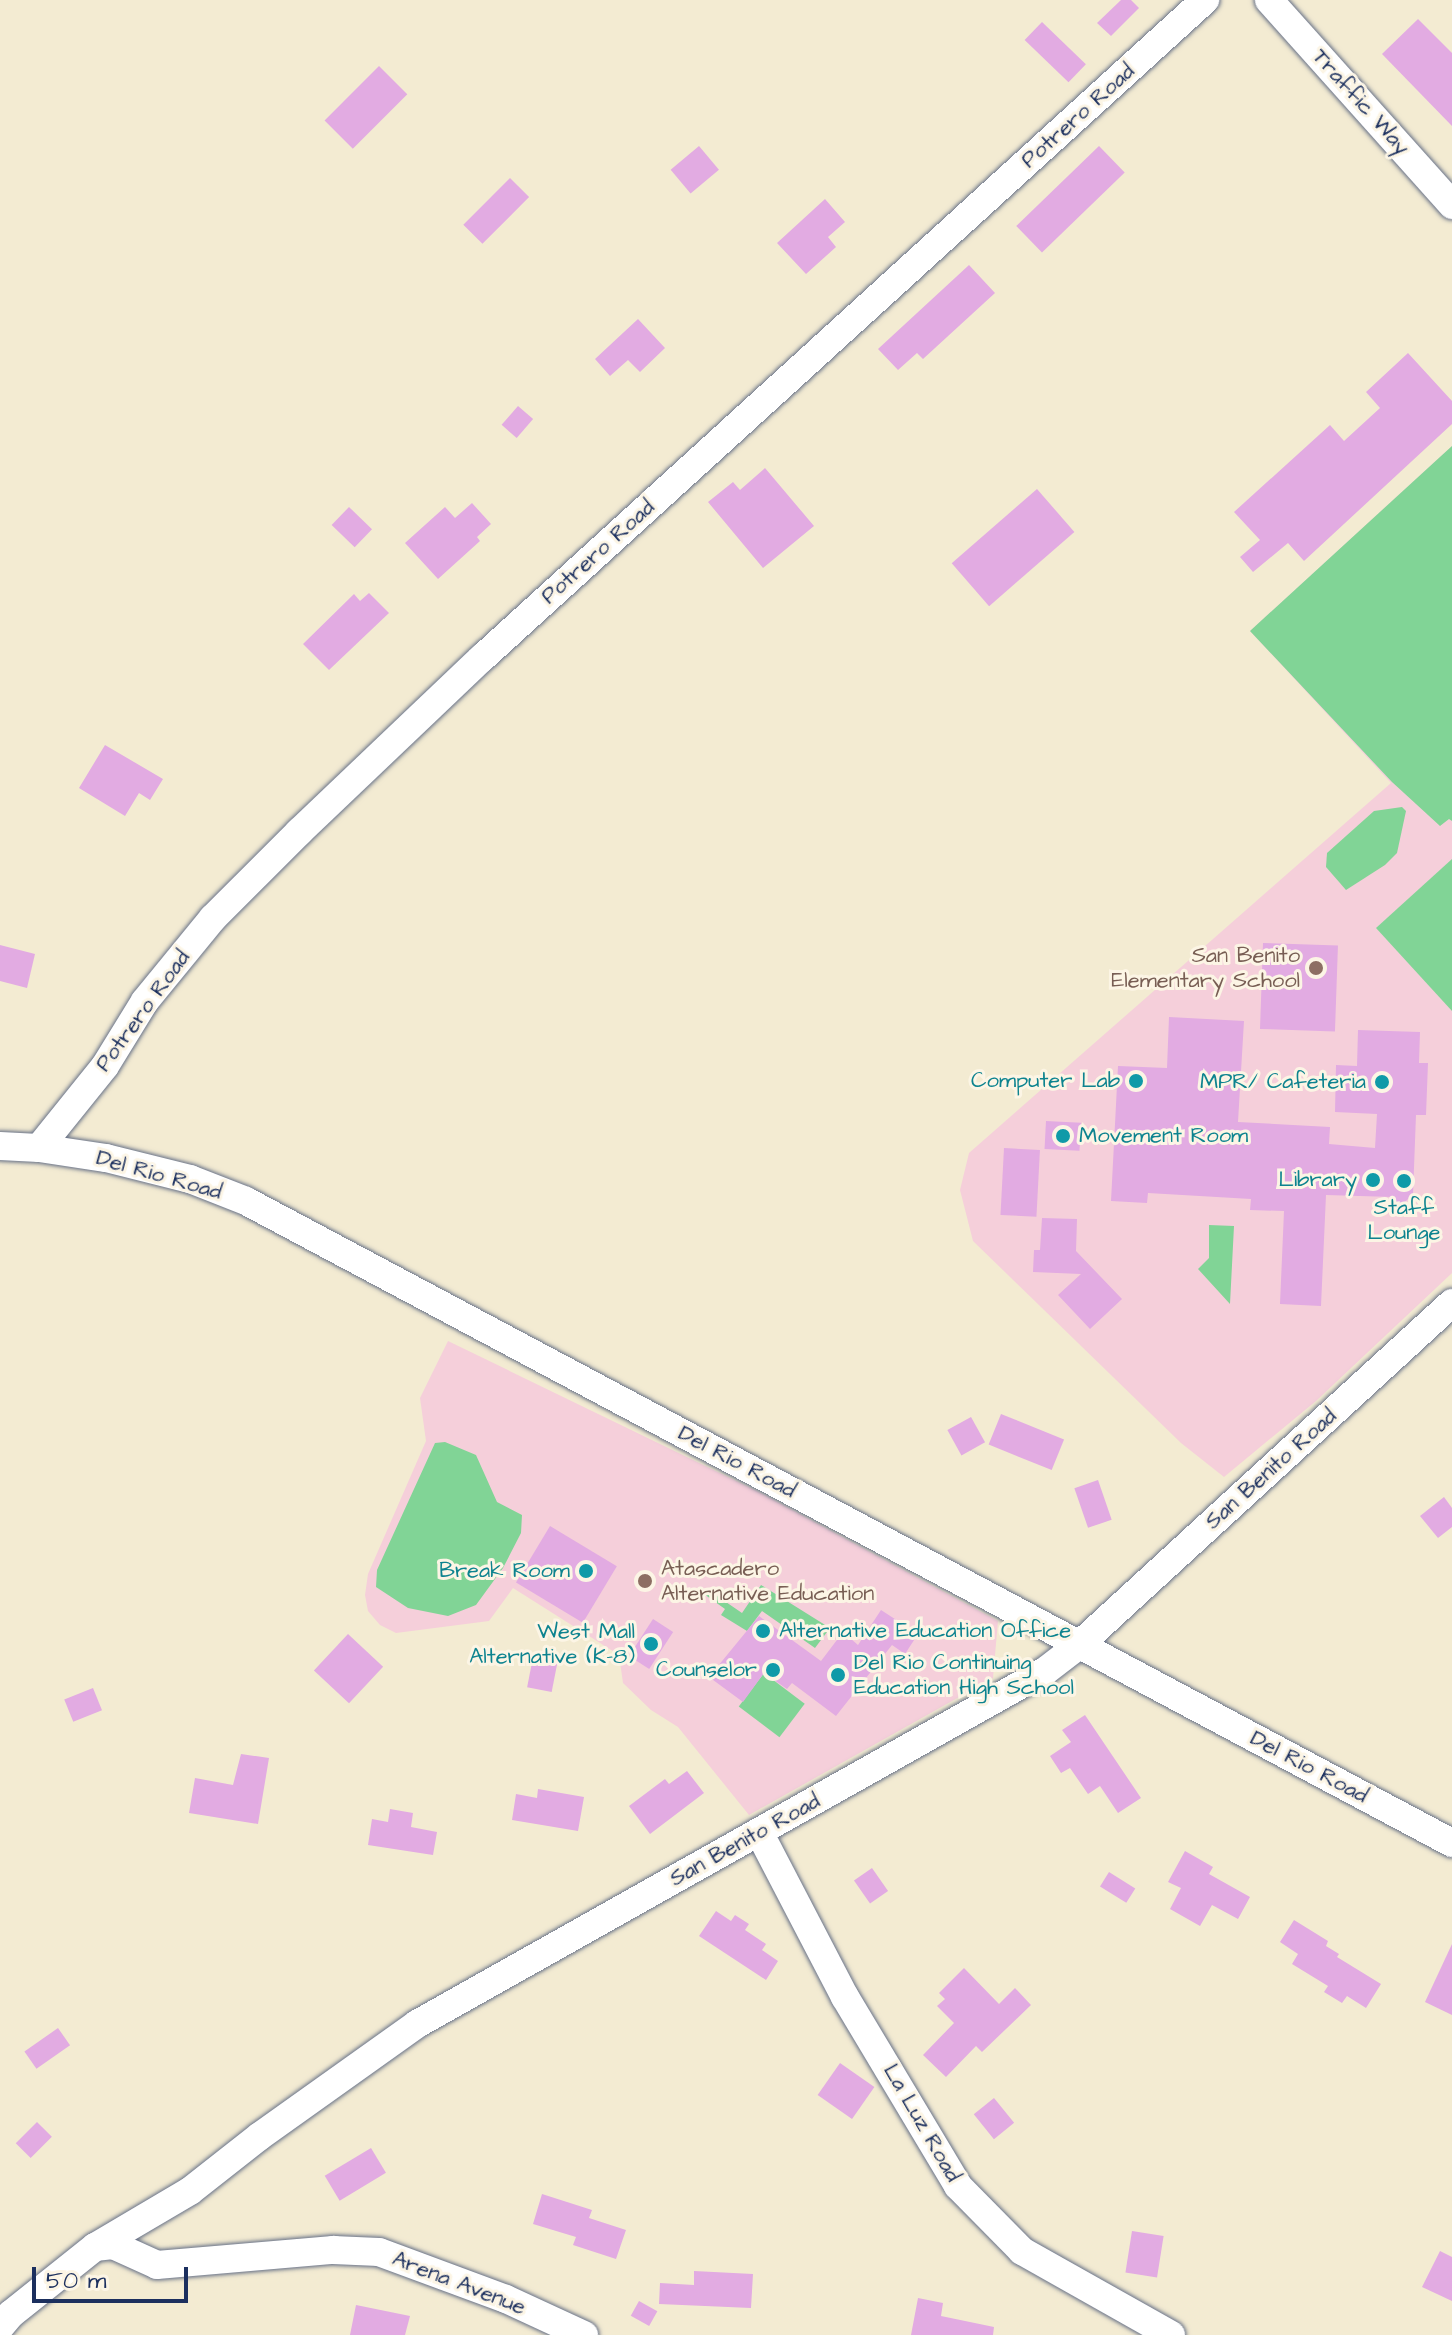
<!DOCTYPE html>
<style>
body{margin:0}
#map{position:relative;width:1452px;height:2335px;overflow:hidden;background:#f3ebd2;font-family:"Architects Daughter",sans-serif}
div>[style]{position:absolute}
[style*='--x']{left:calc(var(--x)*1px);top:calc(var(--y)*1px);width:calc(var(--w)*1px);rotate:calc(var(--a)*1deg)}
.built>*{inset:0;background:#f5cfda}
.green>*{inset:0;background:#81d496;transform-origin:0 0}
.building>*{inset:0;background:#e2abe2;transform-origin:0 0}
.roads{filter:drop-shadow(0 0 2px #677187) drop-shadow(0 0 2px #677187)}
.minor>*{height:28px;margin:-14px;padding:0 14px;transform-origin:14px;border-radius:14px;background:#fff}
.dots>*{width:22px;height:22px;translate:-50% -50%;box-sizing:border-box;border:4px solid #fcf5e5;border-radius:50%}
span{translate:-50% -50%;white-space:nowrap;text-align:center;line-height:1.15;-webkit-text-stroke:6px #fcf5e5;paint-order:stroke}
.street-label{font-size:22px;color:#1b2f5e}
.education-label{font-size:22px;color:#785e54}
.right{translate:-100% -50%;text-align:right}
.left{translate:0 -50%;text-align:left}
.culture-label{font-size:22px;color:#0d838f}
.scale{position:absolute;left:32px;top:2267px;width:156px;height:36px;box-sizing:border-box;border:4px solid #1b2f5e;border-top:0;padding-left:10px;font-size:24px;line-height:28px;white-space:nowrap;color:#1b2f5e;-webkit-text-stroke:6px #fcf5e5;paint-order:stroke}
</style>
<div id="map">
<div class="built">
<i style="clip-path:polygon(1452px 446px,1452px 1273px,1316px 1401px,1224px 1477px,1181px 1443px,973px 1241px,960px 1190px,969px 1153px,1391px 783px,1250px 631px)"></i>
<i style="clip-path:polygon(448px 1341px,759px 1492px,998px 1621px,993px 1678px,749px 1815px,678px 1727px,651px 1710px,623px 1683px,619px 1655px,513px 1588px,489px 1621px,396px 1633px,380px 1625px,368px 1611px,365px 1595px,368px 1574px,426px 1441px,420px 1398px)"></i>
</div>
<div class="green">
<i style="clip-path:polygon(1452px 446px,1452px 821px,1449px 819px,1440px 826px,1392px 782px,1250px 631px)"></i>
<i style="clip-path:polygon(1402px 807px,1406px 811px,1397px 853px,1385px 865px,1346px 890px,1326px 867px,1327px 853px,1374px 811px)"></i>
<i style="clip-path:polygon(1452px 859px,1452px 1011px,1376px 928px)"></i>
<i style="clip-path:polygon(1209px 1225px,1234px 1226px,1230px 1304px,1198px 1269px,1209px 1258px)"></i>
<i style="clip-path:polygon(445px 1442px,476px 1455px,497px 1502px,522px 1515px,521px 1533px,503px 1568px,476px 1605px,448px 1616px,408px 1608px,376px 1587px,377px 1570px,435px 1443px)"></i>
<i style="clip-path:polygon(761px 1585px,830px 1628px,815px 1648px,762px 1611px,747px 1631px,721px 1615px,725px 1609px,704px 1594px,707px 1589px,742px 1613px)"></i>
<i style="left:764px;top:1673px;width:51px;height:42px;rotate:37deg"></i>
</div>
<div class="building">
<i style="clip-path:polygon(1121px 0,1131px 0,1139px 8px,1111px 36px,1097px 23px)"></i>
<i style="clip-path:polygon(1418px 19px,1452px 53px,1452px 126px,1382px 54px)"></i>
<i style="left:1042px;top:22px;width:61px;height:25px;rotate:44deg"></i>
<i style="left:379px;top:66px;width:40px;height:77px;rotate:45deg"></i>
<i style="left:699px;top:146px;width:31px;height:37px;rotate:50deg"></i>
<i style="left:1099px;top:146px;width:37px;height:115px;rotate:46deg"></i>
<i style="left:510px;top:178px;width:27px;height:66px;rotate:45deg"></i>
<i style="clip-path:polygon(825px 199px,845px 222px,828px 237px,836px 247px,806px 274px,777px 243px)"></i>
<i style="clip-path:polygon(969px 265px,995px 293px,923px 359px,917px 353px,898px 370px,878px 349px)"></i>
<i style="clip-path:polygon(638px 319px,665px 348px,640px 372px,628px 360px,610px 376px,595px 359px)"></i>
<i style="clip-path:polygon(1408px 353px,1452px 401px,1452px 424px,1304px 561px,1288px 543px,1253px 572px,1240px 557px,1260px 540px,1234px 512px,1330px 425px,1344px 441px,1380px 408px,1366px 392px)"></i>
<i style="left:518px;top:406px;width:20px;height:25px;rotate:41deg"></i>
<i style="clip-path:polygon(765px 468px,814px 526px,763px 568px,708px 502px,733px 482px,740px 490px)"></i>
<i style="left:1037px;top:489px;width:57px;height:113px;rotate:49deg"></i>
<i style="clip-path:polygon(472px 503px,491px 524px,477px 537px,480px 541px,438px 579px,405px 543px,445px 507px,455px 518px)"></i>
<i style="left:349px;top:507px;width:32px;height:25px;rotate:44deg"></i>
<i style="clip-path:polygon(369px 593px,389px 613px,329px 670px,303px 644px,354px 594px,360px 601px)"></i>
<i style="clip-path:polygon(105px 745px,163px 779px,150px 800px,139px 793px,125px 816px,79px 788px)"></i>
<i style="left:1263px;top:943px;width:75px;height:86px;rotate:2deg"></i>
<i style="clip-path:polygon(0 945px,35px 954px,27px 988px,0 981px)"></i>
<i style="clip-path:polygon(1169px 1017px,1244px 1021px,1238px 1122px,1330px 1127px,1329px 1144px,1375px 1148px,1377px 1114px,1335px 1112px,1336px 1065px,1357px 1066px,1358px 1030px,1420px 1032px,1419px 1063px,1428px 1063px,1426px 1115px,1416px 1115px,1413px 1194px,1392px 1215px,1393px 1197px,1326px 1195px,1321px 1306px,1280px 1304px,1284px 1211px,1250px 1210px,1251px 1199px,1148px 1193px,1147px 1203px,1111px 1201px,1118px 1066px,1167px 1068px)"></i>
<i style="left:1046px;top:1121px;width:35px;height:28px;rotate:3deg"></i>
<i style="left:1004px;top:1148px;width:36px;height:67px;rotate:3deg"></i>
<i style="clip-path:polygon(1042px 1218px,1077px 1219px,1076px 1251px,1122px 1299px,1090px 1329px,1058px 1295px,1081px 1274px,1033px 1272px,1034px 1250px,1040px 1250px)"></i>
<i style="left:1001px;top:1414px;width:68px;height:33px;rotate:22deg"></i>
<i style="left:971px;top:1417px;width:29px;height:27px;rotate:61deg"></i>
<i style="left:1098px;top:1480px;width:42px;height:25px;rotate:71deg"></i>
<i style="clip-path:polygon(1444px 1497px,1452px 1508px,1452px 1527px,1438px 1538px,1420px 1516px)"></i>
<i style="left:550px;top:1526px;width:78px;height:66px;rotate:31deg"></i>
<i style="clip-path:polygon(881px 1610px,918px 1634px,905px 1654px,892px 1645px,836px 1716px,792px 1683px,787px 1689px,764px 1673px,743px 1702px,709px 1677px,759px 1616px,821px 1661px,843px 1632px,858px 1645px)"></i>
<i style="left:653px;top:1619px;width:24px;height:44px;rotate:33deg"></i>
<i style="left:348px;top:1634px;width:48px;height:50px;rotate:43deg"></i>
<i style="left:534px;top:1652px;width:25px;height:36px;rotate:11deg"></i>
<i style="left:93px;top:1688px;width:24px;height:31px;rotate:68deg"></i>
<i style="clip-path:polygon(1085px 1715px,1141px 1798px,1118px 1813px,1100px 1786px,1088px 1794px,1070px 1768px,1061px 1773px,1050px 1756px,1071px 1742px,1062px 1730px)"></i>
<i style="clip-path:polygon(241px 1754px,269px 1758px,258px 1824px,189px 1813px,195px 1778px,233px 1785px)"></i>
<i style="clip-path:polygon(687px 1771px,704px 1793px,650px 1834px,629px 1806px,665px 1779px,669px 1784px)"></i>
<i style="clip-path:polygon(538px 1789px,584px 1797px,578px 1831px,512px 1820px,516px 1794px,537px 1798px)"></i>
<i style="clip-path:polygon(390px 1809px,413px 1813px,411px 1827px,437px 1832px,433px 1855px,368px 1845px,372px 1819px,388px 1822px)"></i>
<i style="clip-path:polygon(1185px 1851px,1213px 1867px,1209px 1874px,1250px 1897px,1238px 1919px,1212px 1905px,1200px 1926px,1170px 1909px,1181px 1888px,1168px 1882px)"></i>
<i style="left:872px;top:1868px;width:28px;height:22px;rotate:55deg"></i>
<i style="left:1109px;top:1872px;width:31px;height:17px;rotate:32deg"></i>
<i style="clip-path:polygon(716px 1911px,731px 1921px,735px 1915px,749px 1924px,745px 1930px,766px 1944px,762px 1950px,778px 1961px,766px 1980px,699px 1936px)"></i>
<i style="clip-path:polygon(1294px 1920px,1328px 1941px,1326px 1946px,1339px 1954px,1337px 1957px,1381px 1984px,1366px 2008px,1347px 1996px,1342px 2003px,1324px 1992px,1328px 1986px,1292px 1964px,1298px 1954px,1280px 1942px)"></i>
<i style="clip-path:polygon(1452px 1944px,1452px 2015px,1425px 2002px)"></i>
<i style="clip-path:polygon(964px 1968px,999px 2004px,1015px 1988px,1031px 2005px,982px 2052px,976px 2046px,946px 2077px,923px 2055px,954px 2023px,937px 2006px,945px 1999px,939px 1993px)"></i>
<i style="left:58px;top:2028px;width:21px;height:41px;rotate:55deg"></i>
<i style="left:840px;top:2063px;width:42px;height:39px;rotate:35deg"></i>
<i style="left:994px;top:2098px;width:32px;height:26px;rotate:51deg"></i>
<i style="left:37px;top:2122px;width:21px;height:30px;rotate:45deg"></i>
<i style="left:371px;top:2148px;width:29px;height:54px;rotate:59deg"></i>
<i style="clip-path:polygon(542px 2194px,592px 2210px,589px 2218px,626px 2230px,616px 2259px,573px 2245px,576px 2237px,533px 2224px)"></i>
<i style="left:1132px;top:2231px;width:32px;height:42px;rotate:9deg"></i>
<i style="clip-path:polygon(1440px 2251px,1452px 2257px,1452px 2301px,1422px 2287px)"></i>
<i style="clip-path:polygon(694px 2271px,753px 2274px,751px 2308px,659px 2304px,660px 2283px,694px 2285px)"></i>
<i style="clip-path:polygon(918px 2298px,943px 2303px,941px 2316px,994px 2327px,993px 2335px,911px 2335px)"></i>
<i style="left:639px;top:2301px;width:21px;height:17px;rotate:29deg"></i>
<i style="clip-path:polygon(356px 2305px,410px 2316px,405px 2335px,350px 2335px)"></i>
</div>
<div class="roads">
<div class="minor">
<i style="--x:1269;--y:0;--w:275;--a:48.2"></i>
<i style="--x:0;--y:1146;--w:39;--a:3"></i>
<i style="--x:39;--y:1148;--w:68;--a:8.5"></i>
<i style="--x:106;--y:1158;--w:87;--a:14"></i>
<i style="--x:190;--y:1179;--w:60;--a:21.4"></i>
<i style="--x:246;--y:1201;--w:1366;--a:28.03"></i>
<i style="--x:39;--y:1148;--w:105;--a:-51.2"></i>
<i style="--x:105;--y:1066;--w:76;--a:-58.4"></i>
<i style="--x:145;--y:1001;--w:107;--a:-50.7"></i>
<i style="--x:213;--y:918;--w:122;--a:-45"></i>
<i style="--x:299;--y:832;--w:253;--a:-43.6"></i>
<i style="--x:482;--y:658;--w:978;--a:-42.31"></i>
<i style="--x:759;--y:1832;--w:186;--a:62.5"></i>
<i style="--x:845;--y:1997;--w:220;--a:59.1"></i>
<i style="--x:958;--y:2186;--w:91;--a:45.4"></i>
<i style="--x:1022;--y:2251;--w:171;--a:29.4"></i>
<i style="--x:95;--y:2247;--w:18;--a:-6"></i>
<i style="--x:113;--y:2245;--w:48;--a:24.4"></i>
<i style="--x:157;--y:2265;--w:177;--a:-4.9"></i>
<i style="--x:333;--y:2250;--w:46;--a:2.5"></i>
<i style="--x:379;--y:2252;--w:135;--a:20.3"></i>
<i style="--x:506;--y:2299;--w:86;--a:24.8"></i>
<i style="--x:0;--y:2327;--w:17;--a:-50"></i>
<i style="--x:11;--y:2314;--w:107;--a:-38.6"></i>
<i style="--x:95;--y:2247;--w:110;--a:-30.5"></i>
<i style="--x:190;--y:2191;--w:89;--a:-38.2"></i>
<i style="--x:260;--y:2136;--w:193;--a:-35.5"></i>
<i style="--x:417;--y:2024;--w:720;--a:-29.34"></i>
<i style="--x:1045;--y:1671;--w:43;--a:-37.4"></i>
<i style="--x:1079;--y:1645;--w:506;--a:-42.52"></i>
</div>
</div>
<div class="dots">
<i style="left:1316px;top:968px;background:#8d6e63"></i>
<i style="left:1136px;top:1081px;background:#0f9aa8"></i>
<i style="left:1382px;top:1082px;background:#0f9aa8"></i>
<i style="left:1063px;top:1136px;background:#0f9aa8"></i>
<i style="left:1373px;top:1180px;background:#0f9aa8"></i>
<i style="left:1404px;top:1181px;background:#0f9aa8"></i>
<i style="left:586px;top:1571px;background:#0f9aa8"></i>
<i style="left:645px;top:1581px;background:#8d6e63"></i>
<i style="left:763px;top:1631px;background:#0f9aa8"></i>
<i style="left:651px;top:1644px;background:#0f9aa8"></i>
<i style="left:773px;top:1670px;background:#0f9aa8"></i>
<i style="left:838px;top:1675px;background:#0f9aa8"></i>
</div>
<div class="street-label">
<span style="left:1361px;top:102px;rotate:48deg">Traffic Way</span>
<span style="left:1078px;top:116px;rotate:-42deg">Potrero Road</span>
<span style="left:598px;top:552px;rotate:-42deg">Potrero Road</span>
<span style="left:143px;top:1011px;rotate:-54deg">Potrero Road</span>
<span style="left:159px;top:1175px;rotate:16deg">Del Rio Road</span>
<span style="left:737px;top:1462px;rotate:28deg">Del Rio Road</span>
<span style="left:1271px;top:1469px;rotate:-42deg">San Benito Road</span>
<span style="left:1309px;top:1767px;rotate:28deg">Del Rio Road</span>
<span style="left:745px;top:1840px;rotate:-29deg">San Benito Road</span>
<span style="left:922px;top:2123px;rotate:60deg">La Luz Road</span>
<span style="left:459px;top:2283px;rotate:21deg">Arena Avenue</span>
</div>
<div class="education-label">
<span class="right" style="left:1300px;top:968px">San Benito<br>Elementary School</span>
<span class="left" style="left:661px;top:1581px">Atascadero<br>Alternative Education</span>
</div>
<div class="culture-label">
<span class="right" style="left:1120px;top:1081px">Computer Lab</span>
<span class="right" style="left:1366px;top:1082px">MPR/ Cafeteria</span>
<span class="left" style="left:1079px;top:1136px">Movement Room</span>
<span class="right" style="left:1357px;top:1180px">Library</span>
<span style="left:1404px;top:1220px">Staff<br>Lounge</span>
<span class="right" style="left:570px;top:1571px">Break Room</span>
<span class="right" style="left:635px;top:1644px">West Mall<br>Alternative (K-8)</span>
<span class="left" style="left:779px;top:1631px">Alternative Education Office</span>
<span class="left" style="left:854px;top:1675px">Del Rio Continuing<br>Education High School</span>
<span class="right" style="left:757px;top:1670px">Counselor</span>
</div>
<div class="scale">50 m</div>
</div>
